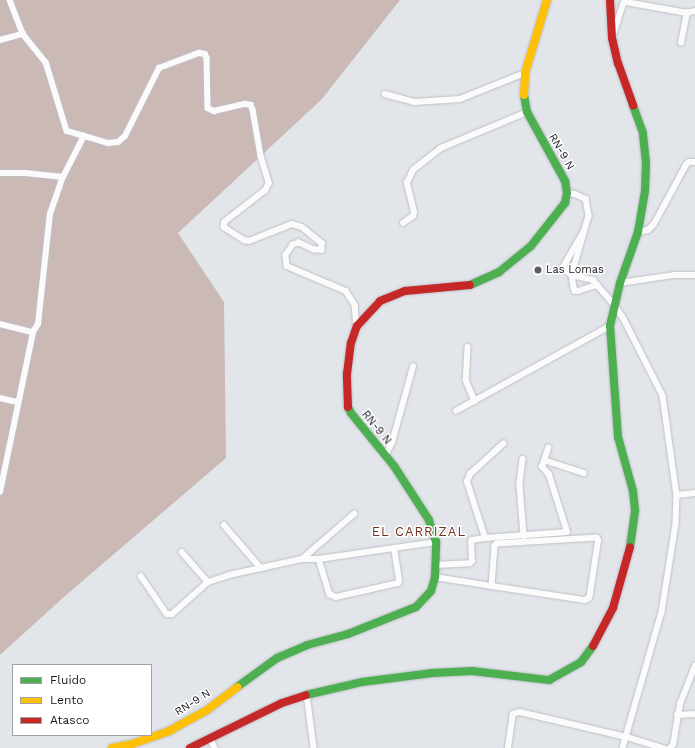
<!DOCTYPE html>
<style>
body{margin:0}
#map{position:relative;width:695px;height:748px;overflow:hidden;background:#e2e5ea;font-family:"Work Sans",sans-serif}
div>[style]{position:absolute}
[style*='--x']{left:calc(var(--x)*1px);top:calc(var(--y)*1px);width:calc(var(--w)*1px);rotate:calc(var(--a)*1deg)}
.forest>*{inset:0;background:#cbb9b6}
.roads{filter:drop-shadow(0 0 1px #bec0c4) drop-shadow(0 0 1px #bec0c4)}
.street>*{height:5.5px;margin:-2.75px;padding:0 2.75px;transform-origin:2.75px;border-radius:2.75px;background:#fbfbfc}
.fast>*{height:8px;margin:-4px;padding:0 4px;transform-origin:4px;border-radius:4px;background:#4caf50}
.slow>*{height:8px;margin:-4px;padding:0 4px;transform-origin:4px;border-radius:4px;background:#ffc107}
.jam>*{height:8px;margin:-4px;padding:0 4px;transform-origin:4px;border-radius:4px;background:#c62828}
.dots>*{width:11px;height:11px;translate:-50% -50%;box-sizing:border-box;border:2px solid #fff;border-radius:50%}
span{translate:-50% -50%;white-space:nowrap;text-align:center;line-height:1.15;-webkit-text-stroke:3px #fff;paint-order:stroke}
.street-label{font-size:11px;color:#15161a}
.poi-label{font-size:11px;color:#15161a}
.left{translate:0 -50%;text-align:left}
.quarter-label{font-size:13px;color:#73301d;letter-spacing:1px}
.legend{position:absolute;left:12px;top:664px;width:140px;height:72px;box-sizing:border-box;background:#fff;border:1px solid #a1a2a3;margin:0;padding:5px 7px;list-style:none;font-size:12px;color:#15161a}
.legend li{display:flex;align-items:center;gap:8px;height:20px}
.legend b{width:20px;border:1px solid #a1a2a3}
</style>
<div id="map">
<div class="forest">
<i style="clip-path:polygon(0 0,400px 0,322px 99px,178px 233px,224px 302px,226px 458px,65px 596px,0 655px)"></i>
</div>
<div class="roads">
<div class="street">
<i style="--x:10;--y:0;--w:36;--a:69"></i>
<i style="--x:23;--y:34;--w:36;--a:51"></i>
<i style="--x:46;--y:62;--w:72;--a:73.1"></i>
<i style="--x:67;--y:131;--w:43;--a:16.3"></i>
<i style="--x:108;--y:143;--w:10;--a:-6"></i>
<i style="--x:118;--y:142;--w:9;--a:-41"></i>
<i style="--x:125;--y:136;--w:76;--a:-63.4"></i>
<i style="--x:159;--y:68;--w:43;--a:-20.6"></i>
<i style="--x:199;--y:53;--w:6;--a:9"></i>
<i style="--x:205;--y:54;--w:4;--a:63"></i>
<i style="--x:207;--y:58;--w:50;--a:88.9"></i>
<i style="--x:208;--y:108;--w:7;--a:27"></i>
<i style="--x:214;--y:111;--w:32;--a:-13"></i>
<i style="--x:245;--y:104;--w:6;--a:9"></i>
<i style="--x:251;--y:105;--w:5;--a:68"></i>
<i style="--x:253;--y:110;--w:47;--a:80.1"></i>
<i style="--x:261;--y:156;--w:28;--a:73"></i>
<i style="--x:269;--y:183;--w:8;--a:113"></i>
<i style="--x:266;--y:190;--w:52;--a:142"></i>
<i style="--x:225;--y:222;--w:5;--a:101"></i>
<i style="--x:224;--y:227;--w:24;--a:33"></i>
<i style="--x:244;--y:240;--w:5;--a:11"></i>
<i style="--x:249;--y:241;--w:46;--a:-21.6"></i>
<i style="--x:292;--y:224;--w:10;--a:17"></i>
<i style="--x:302;--y:227;--w:26;--a:39"></i>
<i style="--x:322;--y:243;--w:7;--a:90"></i>
<i style="--x:322;--y:250;--w:8;--a:180"></i>
<i style="--x:314;--y:250;--w:17;--a:-155"></i>
<i style="--x:299;--y:243;--w:6;--a:162"></i>
<i style="--x:293;--y:245;--w:12;--a:125"></i>
<i style="--x:286;--y:255;--w:11;--a:85"></i>
<i style="--x:287;--y:266;--w:64;--a:23"></i>
<i style="--x:346;--y:291;--w:17;--a:57"></i>
<i style="--x:355;--y:305;--w:21;--a:85"></i>
<i style="--x:613;--y:35;--w:33;--a:-72"></i>
<i style="--x:623;--y:4;--w:4;--a:-34"></i>
<i style="--x:626;--y:2;--w:62;--a:10.2"></i>
<i style="--x:0;--y:40;--w:24;--a:-15"></i>
<i style="--x:681;--y:43;--w:31;--a:-79"></i>
<i style="--x:687;--y:13;--w:8;--a:-14"></i>
<i style="--x:385;--y:94;--w:31;--a:15"></i>
<i style="--x:415;--y:102;--w:45;--a:-3.8"></i>
<i style="--x:460;--y:99;--w:70;--a:-21.8"></i>
<i style="--x:0;--y:173;--w:26;--a:0"></i>
<i style="--x:26;--y:173;--w:37;--a:6"></i>
<i style="--x:567;--y:193;--w:8;--a:7"></i>
<i style="--x:575;--y:194;--w:12;--a:24"></i>
<i style="--x:586;--y:199;--w:17;--a:80"></i>
<i style="--x:589;--y:216;--w:61;--a:106.1"></i>
<i style="--x:572;--y:275;--w:13;--a:81"></i>
<i style="--x:574;--y:288;--w:3;--a:72"></i>
<i style="--x:575;--y:291;--w:3;--a:0"></i>
<i style="--x:578;--y:291;--w:20;--a:-18"></i>
<i style="--x:403;--y:223;--w:12;--a:-35"></i>
<i style="--x:413;--y:216;--w:4;--a:-76"></i>
<i style="--x:414;--y:212;--w:30;--a:-104"></i>
<i style="--x:407;--y:183;--w:14;--a:-65"></i>
<i style="--x:413;--y:170;--w:36;--a:-38"></i>
<i style="--x:441;--y:148;--w:93;--a:-22.7"></i>
<i style="--x:584;--y:232;--w:39;--a:120"></i>
<i style="--x:564;--y:266;--w:6;--a:59"></i>
<i style="--x:567;--y:271;--w:6;--a:39"></i>
<i style="--x:572;--y:275;--w:22;--a:13"></i>
<i style="--x:593;--y:280;--w:32;--a:49"></i>
<i style="--x:614;--y:304;--w:18;--a:56"></i>
<i style="--x:624;--y:319;--w:86;--a:63.1"></i>
<i style="--x:663;--y:396;--w:100;--a:82"></i>
<i style="--x:677;--y:495;--w:29;--a:92"></i>
<i style="--x:676;--y:524;--w:89;--a:99"></i>
<i style="--x:662;--y:612;--w:141;--a:106"></i>
<i style="--x:638;--y:232;--w:10;--a:-11"></i>
<i style="--x:648;--y:230;--w:8;--a:-45"></i>
<i style="--x:654;--y:224;--w:67;--a:-61.5"></i>
<i style="--x:686;--y:165;--w:4;--a:-45"></i>
<i style="--x:689;--y:162;--w:6;--a:0"></i>
<i style="--x:620;--y:283;--w:55;--a:-8.4"></i>
<i style="--x:674;--y:275;--w:21;--a:0"></i>
<i style="--x:0;--y:324;--w:34;--a:14"></i>
<i style="--x:468;--y:347;--w:33;--a:93"></i>
<i style="--x:466;--y:380;--w:23;--a:67"></i>
<i style="--x:0;--y:398;--w:18;--a:13"></i>
<i style="--x:456;--y:411;--w:176;--a:-28.9"></i>
<i style="--x:385;--y:456;--w:15;--a:-62"></i>
<i style="--x:392;--y:443;--w:79;--a:-74.6"></i>
<i style="--x:523;--y:459;--w:26;--a:97"></i>
<i style="--x:520;--y:485;--w:51;--a:85.5"></i>
<i style="--x:544;--y:460;--w:42;--a:18"></i>
<i style="--x:0;--y:492;--w:163;--a:-78.3"></i>
<i style="--x:33;--y:332;--w:9;--a:-58"></i>
<i style="--x:38;--y:324;--w:111;--a:-83.8"></i>
<i style="--x:50;--y:214;--w:39;--a:-71"></i>
<i style="--x:63;--y:177;--w:46;--a:-62.9"></i>
<i style="--x:677;--y:495;--w:18;--a:-6"></i>
<i style="--x:224;--y:525;--w:57;--a:49.3"></i>
<i style="--x:485;--y:538;--w:59;--a:-107.8"></i>
<i style="--x:467;--y:482;--w:9;--a:-69"></i>
<i style="--x:470;--y:474;--w:45;--a:-42.3"></i>
<i style="--x:182;--y:552;--w:40;--a:49"></i>
<i style="--x:302;--y:559;--w:69;--a:-40.9"></i>
<i style="--x:319;--y:559;--w:37;--a:73"></i>
<i style="--x:330;--y:594;--w:7;--a:27"></i>
<i style="--x:336;--y:597;--w:64;--a:-12.7"></i>
<i style="--x:398;--y:583;--w:3;--a:-72"></i>
<i style="--x:399;--y:580;--w:32;--a:-99"></i>
<i style="--x:436;--y:565;--w:34;--a:-3"></i>
<i style="--x:470;--y:563;--w:3;--a:-45"></i>
<i style="--x:472;--y:561;--w:19;--a:-93"></i>
<i style="--x:471;--y:542;--w:2;--a:-63"></i>
<i style="--x:472;--y:540;--w:13;--a:-9"></i>
<i style="--x:485;--y:538;--w:82;--a:-4.2"></i>
<i style="--x:567;--y:532;--w:60;--a:-107.5"></i>
<i style="--x:549;--y:475;--w:11;--a:-131"></i>
<i style="--x:542;--y:467;--w:20;--a:-72"></i>
<i style="--x:141;--y:576;--w:46;--a:55.6"></i>
<i style="--x:167;--y:614;--w:5;--a:0"></i>
<i style="--x:172;--y:614;--w:48;--a:-41.6"></i>
<i style="--x:208;--y:582;--w:22;--a:-18"></i>
<i style="--x:229;--y:575;--w:75;--a:-12.4"></i>
<i style="--x:302;--y:559;--w:17;--a:0"></i>
<i style="--x:319;--y:559;--w:118;--a:-8.3"></i>
<i style="--x:435;--y:577;--w:58;--a:9"></i>
<i style="--x:492;--y:586;--w:94;--a:8.6"></i>
<i style="--x:585;--y:600;--w:4;--a:-27"></i>
<i style="--x:589;--y:598;--w:4;--a:-76"></i>
<i style="--x:590;--y:594;--w:54;--a:-81.4"></i>
<i style="--x:598;--y:541;--w:3;--a:-108"></i>
<i style="--x:597;--y:538;--w:100;--a:176.6"></i>
<i style="--x:497;--y:544;--w:3;--a:135"></i>
<i style="--x:495;--y:546;--w:40;--a:94.3"></i>
<i style="--x:307;--y:694;--w:54;--a:82.6"></i>
<i style="--x:677;--y:715;--w:18;--a:-3"></i>
<i style="--x:210;--y:738;--w:11;--a:63"></i>
<i style="--x:508;--y:748;--w:34;--a:-82"></i>
<i style="--x:513;--y:714;--w:7;--a:-16"></i>
<i style="--x:520;--y:712;--w:110;--a:13.2"></i>
<i style="--x:627;--y:737;--w:39;--a:17"></i>
<i style="--x:670;--y:748;--w:4;--a:-45"></i>
<i style="--x:673;--y:745;--w:42;--a:-80.3"></i>
<i style="--x:680;--y:704;--w:41;--a:-68.5"></i>
</div>
<div class="fast">
<i style="--x:470;--y:285;--w:32;--a:-24"></i>
<i style="--x:499;--y:272;--w:41;--a:-39.1"></i>
<i style="--x:531;--y:246;--w:55;--a:-51.7"></i>
<i style="--x:565;--y:203;--w:10;--a:-79"></i>
<i style="--x:567;--y:193;--w:12;--a:-99"></i>
<i style="--x:565;--y:181;--w:79;--a:-118.8"></i>
<i style="--x:527;--y:112;--w:17;--a:-100"></i>
<i style="--x:630;--y:547;--w:37;--a:-82"></i>
<i style="--x:635;--y:510;--w:19;--a:-96"></i>
<i style="--x:633;--y:491;--w:56;--a:-105.5"></i>
<i style="--x:618;--y:437;--w:111;--a:-94.1"></i>
<i style="--x:610;--y:326;--w:44;--a:-76.9"></i>
<i style="--x:620;--y:283;--w:54;--a:-70.6"></i>
<i style="--x:638;--y:232;--w:42;--a:-80.3"></i>
<i style="--x:645;--y:191;--w:28;--a:-88"></i>
<i style="--x:646;--y:163;--w:30;--a:-96"></i>
<i style="--x:643;--y:133;--w:30;--a:-110"></i>
<i style="--x:237;--y:687;--w:49;--a:-35.9"></i>
<i style="--x:277;--y:658;--w:33;--a:-23"></i>
<i style="--x:307;--y:645;--w:42;--a:-15"></i>
<i style="--x:348;--y:634;--w:73;--a:-21.7"></i>
<i style="--x:416;--y:607;--w:22;--a:-47"></i>
<i style="--x:431;--y:591;--w:15;--a:-74"></i>
<i style="--x:435;--y:577;--w:35;--a:-88"></i>
<i style="--x:436;--y:542;--w:23;--a:-108"></i>
<i style="--x:429;--y:520;--w:64;--a:-122.9"></i>
<i style="--x:394;--y:466;--w:68;--a:-129.1"></i>
<i style="--x:351;--y:413;--w:7;--a:-117"></i>
<i style="--x:306;--y:695;--w:57;--a:-13.1"></i>
<i style="--x:362;--y:682;--w:71;--a:-7.3"></i>
<i style="--x:432;--y:673;--w:40;--a:-2.9"></i>
<i style="--x:472;--y:671;--w:78;--a:6.7"></i>
<i style="--x:549;--y:680;--w:37;--a:-29"></i>
<i style="--x:581;--y:662;--w:20;--a:-53"></i>
</div>
<div class="slow">
<i style="--x:524;--y:95;--w:22;--a:-87"></i>
<i style="--x:525;--y:73;--w:76;--a:-73.2"></i>
<i style="--x:112;--y:748;--w:20;--a:-11"></i>
<i style="--x:132;--y:744;--w:39;--a:-19"></i>
<i style="--x:169;--y:731;--w:43;--a:-28.9"></i>
<i style="--x:207;--y:710;--w:38;--a:-37"></i>
</div>
<div class="jam">
<i style="--x:610;--y:0;--w:38;--a:87"></i>
<i style="--x:612;--y:38;--w:26;--a:77"></i>
<i style="--x:618;--y:63;--w:45;--a:70.3"></i>
<i style="--x:348;--y:407;--w:33;--a:-92"></i>
<i style="--x:347;--y:374;--w:31;--a:-83"></i>
<i style="--x:351;--y:343;--w:18;--a:-71"></i>
<i style="--x:357;--y:326;--w:34;--a:-47"></i>
<i style="--x:380;--y:301;--w:27;--a:-22"></i>
<i style="--x:405;--y:291;--w:65;--a:-5.3"></i>
<i style="--x:593;--y:646;--w:43;--a:-62.2"></i>
<i style="--x:613;--y:608;--w:63;--a:-74.4"></i>
<i style="--x:190;--y:748;--w:102;--a:-26.1"></i>
<i style="--x:282;--y:703;--w:25;--a:-18"></i>
</div>
</div>
<div class="dots">
<i style="left:538px;top:270px;background:#5d5e63"></i>
</div>
<div class="street-label">
<span style="left:561px;top:152px;rotate:60deg">RN-9 N</span>
<span style="left:376px;top:428px;rotate:51deg">RN-9 N</span>
<span style="left:193px;top:703px;rotate:-32deg">RN-9 N</span>
</div>
<div class="poi-label">
<span class="left" style="left:546px;top:270px">Las Lomas</span>
</div>
<div class="quarter-label">
<span style="left:419px;top:532px">EL CARRIZAL</span>
</div>
<ul class="legend">
<li><b style="height:5px;background:#4caf50"></b>Fluido</li>
<li><b style="height:5px;background:#ffc107"></b>Lento</li>
<li><b style="height:5px;background:#c62828"></b>Atasco</li>
</ul>
</div>
